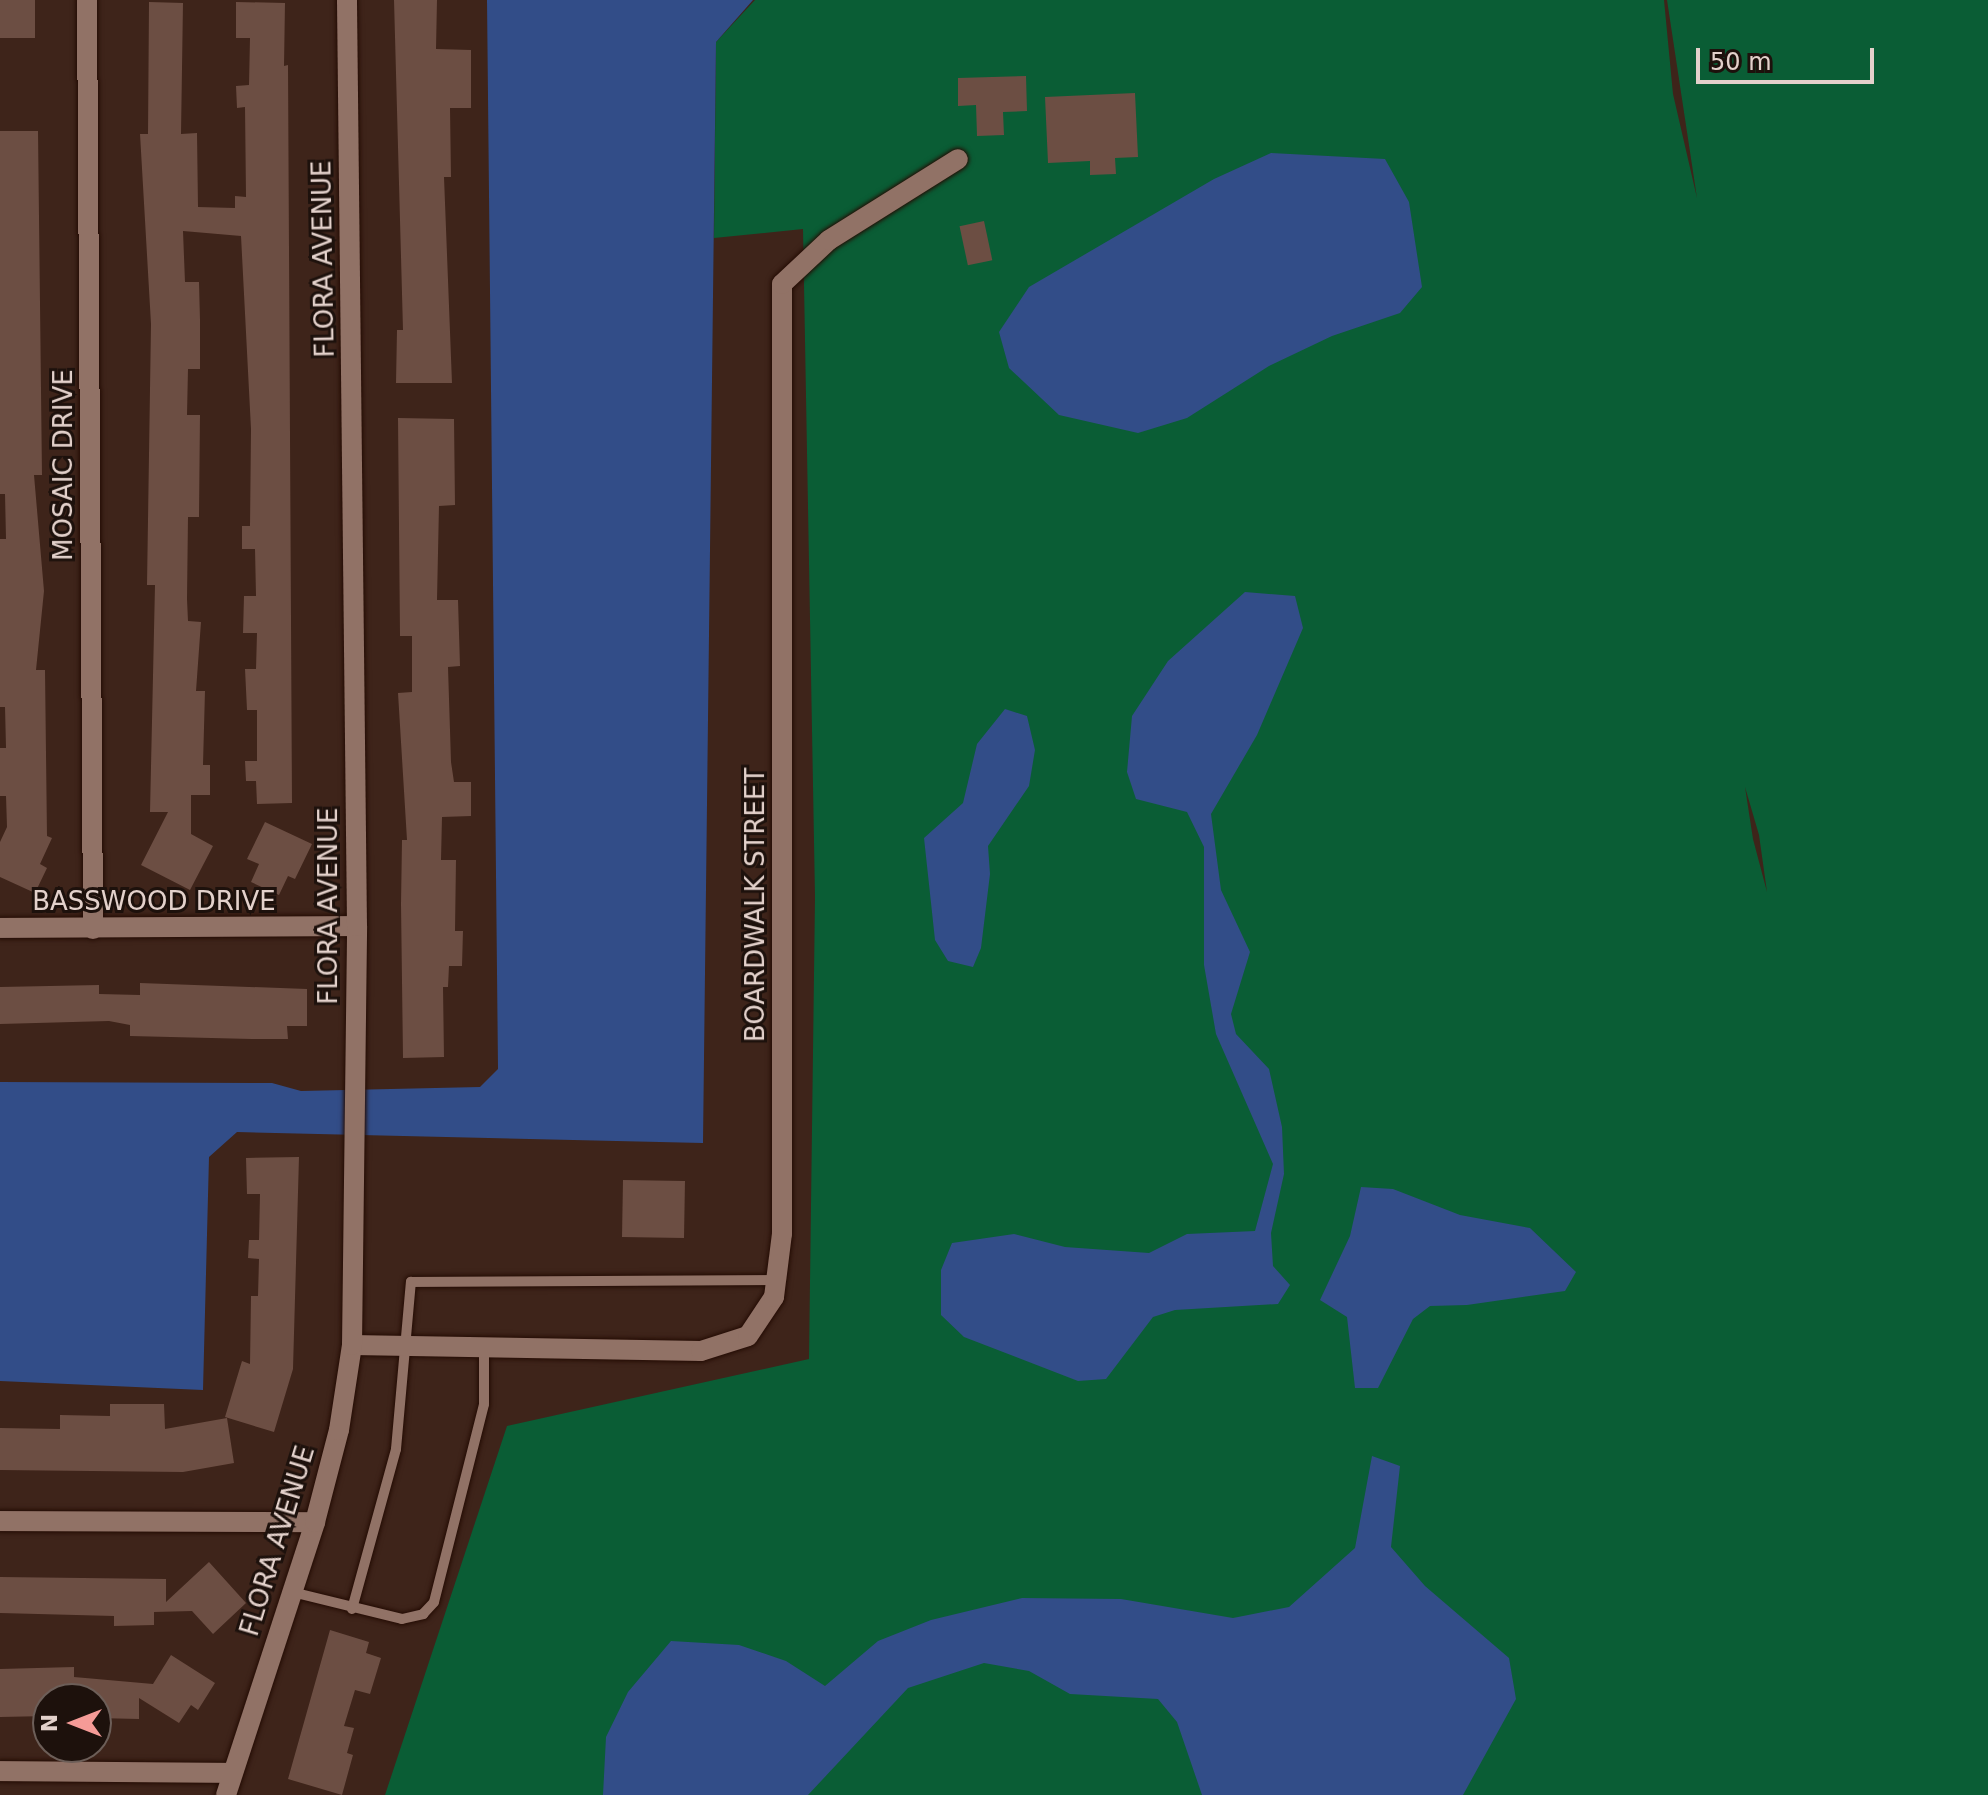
<!DOCTYPE html>
<style>
body{margin:0}
#map{position:relative;width:1988px;height:1795px;overflow:hidden;background:#3e241a;font-family:"DejaVu Sans",sans-serif}
div>[style]{position:absolute}
[style*='--x']{left:calc(var(--x)*1px);top:calc(var(--y)*1px);width:calc(var(--w)*1px);rotate:calc(var(--a)*1deg)}
.green>*{inset:0;background:#0a5d35}
.water>*{inset:0;background:#324d88}
.building>*{inset:0;background:#6c4e43;transform-origin:0 0}
.roads{filter:drop-shadow(0 0 2px #240c04) drop-shadow(0 0 2px #240c04)}
.service>*{height:10px;margin:-5px;padding:0 5px;transform-origin:5px;border-radius:5px;background:#917266}
.minor>*{height:20px;margin:-10px;padding:0 10px;transform-origin:10px;border-radius:10px;background:#917266}
.tertiary>*{height:20px;margin:-10px;padding:0 10px;transform-origin:10px;border-radius:10px;background:#917266}
span{translate:-50% -50%;white-space:nowrap;text-align:center;line-height:1.15;-webkit-text-stroke:6px #1d110c;paint-order:stroke}
.street-label{font-size:26px;color:#e3d1cb}
.north{position:absolute;left:32px;top:1683px;width:80px;height:80px;box-sizing:border-box;background:#1d110c;border:2px solid #6c5e58;border-radius:50%;rotate:270deg;font-size:22px;font-weight:700;line-height:32px;text-align:center;color:#e3d1cb}
.north::after{content:'';display:block;margin:auto;width:28px;height:36px;background:#f59b97;clip-path:polygon(50% 0,100% 100%,50% 72%,0 100%)}
.scale{position:absolute;left:1696px;top:48px;width:178px;height:36px;box-sizing:border-box;border:4px solid #e3d1cb;border-top:0;padding-left:10px;font-size:24px;line-height:28px;white-space:nowrap;color:#e3d1cb;-webkit-text-stroke:6px #1d110c;paint-order:stroke}
</style>
<div id="map">
<div class="green">
<i style="clip-path:polygon(evenodd,755px 0,1664px 0,1673px 94px,1697px 198px,1667px 0,1988px 0,1988px 1795px,385px 1795px,507px 1426px,809px 1359px,815px 897px,803px 229px,714px 238px,716px 42px,755px 0,1745px 787px,1759px 835px,1767px 892px,1753px 839px,1745px 787px)"></i>
</div>
<div class="water">
<i style="clip-path:polygon(487px 0,753px 0,716px 42px,703px 1143px,237px 1132px,209px 1157px,203px 1390px,0 1381px,0 1082px,272px 1083px,301px 1091px,480px 1087px,498px 1069px)"></i>
<i style="clip-path:polygon(1271px 153px,1385px 159px,1409px 202px,1422px 287px,1400px 313px,1332px 336px,1269px 366px,1187px 418px,1138px 433px,1059px 415px,1009px 368px,999px 332px,1029px 287px,1214px 179px)"></i>
<i style="clip-path:polygon(1245px 592px,1295px 596px,1303px 628px,1257px 735px,1211px 814px,1221px 890px,1250px 952px,1231px 1014px,1236px 1034px,1269px 1069px,1282px 1127px,1284px 1174px,1271px 1233px,1273px 1266px,1290px 1285px,1278px 1304px,1175px 1310px,1153px 1317px,1106px 1379px,1078px 1381px,964px 1337px,941px 1315px,941px 1270px,952px 1243px,1014px 1234px,1065px 1247px,1149px 1253px,1187px 1234px,1255px 1231px,1273px 1164px,1216px 1034px,1204px 965px,1204px 847px,1187px 812px,1136px 799px,1127px 772px,1132px 716px,1168px 661px)"></i>
<i style="clip-path:polygon(1005px 709px,1027px 716px,1035px 750px,1029px 786px,988px 846px,990px 874px,981px 948px,973px 967px,948px 961px,935px 940px,924px 838px,963px 803px,977px 744px)"></i>
<i style="clip-path:polygon(1361px 1187px,1393px 1189px,1460px 1215px,1530px 1228px,1576px 1272px,1565px 1291px,1467px 1305px,1430px 1306px,1413px 1319px,1378px 1388px,1355px 1388px,1347px 1317px,1320px 1300px,1350px 1236px)"></i>
<i style="clip-path:polygon(1372px 1456px,1400px 1466px,1391px 1547px,1425px 1586px,1509px 1658px,1516px 1699px,1463px 1795px,1202px 1795px,1177px 1722px,1158px 1699px,1070px 1694px,1029px 1671px,984px 1663px,908px 1688px,808px 1795px,603px 1795px,606px 1737px,628px 1692px,671px 1641px,739px 1645px,786px 1661px,825px 1686px,878px 1641px,931px 1620px,1022px 1598px,1121px 1599px,1233px 1618px,1289px 1607px,1355px 1548px)"></i>
</div>
<div class="building">
<i style="left:0;top:0;width:35px;height:38px"></i>
<i style="clip-path:polygon(394px 0,437px 0,436px 49px,471px 50px,471px 108px,450px 108px,451px 177px,444px 177px,452px 383px,396px 383px,397px 330px,403px 330px)"></i>
<i style="clip-path:polygon(149px 2px,183px 3px,181px 134px,197px 133px,198px 207px,235px 208px,235px 196px,246px 197px,245px 107px,237px 108px,236px 86px,249px 85px,250px 38px,236px 38px,236px 2px,285px 3px,284px 66px,288px 65px,292px 803px,257px 804px,256px 781px,246px 781px,245px 761px,257px 761px,257px 710px,247px 710px,245px 669px,256px 669px,257px 633px,243px 633px,244px 596px,256px 596px,255px 549px,242px 549px,242px 526px,250px 526px,251px 429px,241px 236px,183px 231px,185px 282px,199px 282px,200px 320px,200px 369px,188px 369px,187px 415px,200px 415px,199px 517px,188px 517px,187px 599px,188px 621px,201px 622px,196px 691px,205px 691px,203px 765px,210px 765px,210px 795px,191px 795px,191px 834px,213px 846px,190px 890px,141px 865px,168px 812px,150px 812px,155px 585px,147px 585px,151px 324px,140px 134px,148px 134px)"></i>
<i style="clip-path:polygon(1026px 76px,1027px 111px,1003px 112px,1004px 135px,977px 136px,976px 105px,958px 106px,958px 78px)"></i>
<i style="clip-path:polygon(1135px 93px,1138px 157px,1115px 158px,1116px 174px,1090px 175px,1090px 161px,1048px 163px,1045px 97px)"></i>
<i style="clip-path:polygon(0 131px,38px 131px,42px 475px,34px 475px,44px 591px,36px 670px,45px 670px,47px 836px,52px 838px,40px 864px,47px 868px,35px 893px,0 877px,0 842px,7px 827px,6px 796px,0 796px,0 748px,6px 748px,5px 707px,0 707px,0 539px,6px 539px,5px 494px,0 494px)"></i>
<i style="left:984px;top:221px;width:40px;height:25px;rotate:78deg"></i>
<i style="clip-path:polygon(398px 418px,454px 419px,455px 505px,439px 506px,437px 600px,458px 600px,460px 666px,448px 667px,451px 762px,454px 782px,471px 782px,471px 816px,442px 817px,441px 860px,456px 860px,455px 931px,463px 931px,462px 966px,449px 966px,448px 987px,443px 987px,444px 1057px,403px 1058px,401px 904px,402px 840px,407px 840px,398px 693px,412px 692px,412px 636px,400px 636px)"></i>
<i style="clip-path:polygon(265px 822px,312px 844px,295px 879px,288px 876px,279px 895px,251px 882px,259px 864px,247px 859px)"></i>
<i style="clip-path:polygon(140px 983px,307px 989px,307px 1026px,287px 1026px,288px 1039px,252px 1039px,130px 1036px,130px 1025px,109px 1021px,0 1024px,0 987px,99px 985px,99px 994px,140px 995px)"></i>
<i style="clip-path:polygon(299px 1157px,293px 1369px,274px 1432px,225px 1417px,242px 1361px,250px 1364px,251px 1296px,258px 1296px,259px 1259px,248px 1258px,249px 1240px,259px 1240px,260px 1194px,247px 1194px,246px 1158px)"></i>
<i style="left:623px;top:1180px;width:62px;height:57px;rotate:1deg"></i>
<i style="clip-path:polygon(110px 1404px,164px 1404px,165px 1429px,227px 1418px,234px 1463px,183px 1472px,0 1470px,0 1428px,60px 1429px,60px 1415px,110px 1416px)"></i>
<i style="clip-path:polygon(209px 1562px,246px 1603px,213px 1634px,192px 1611px,154px 1612px,154px 1625px,114px 1626px,114px 1616px,0 1613px,0 1577px,166px 1579px,166px 1602px)"></i>
<i style="clip-path:polygon(330px 1630px,369px 1642px,366px 1653px,381px 1658px,370px 1694px,355px 1690px,344px 1726px,354px 1728px,347px 1753px,353px 1755px,342px 1795px,288px 1779px)"></i>
<i style="clip-path:polygon(171px 1655px,215px 1683px,198px 1710px,191px 1705px,179px 1723px,139px 1698px,139px 1719px,96px 1718px,96px 1699px,48px 1699px,48px 1716px,0 1717px,0 1669px,74px 1667px,74px 1677px,153px 1684px)"></i>
</div>
<div class="roads">
<div class="service">
<i style="--x:292;--y:1592;--w:113;--a:13.8"></i>
<i style="--x:402;--y:1619;--w:22;--a:-13"></i>
<i style="--x:423;--y:1614;--w:16;--a:-47"></i>
<i style="--x:434;--y:1602;--w:204;--a:-75.8"></i>
<i style="--x:484;--y:1404;--w:56;--a:-90"></i>
<i style="--x:352;--y:1609;--w:166;--a:-74.6"></i>
<i style="--x:396;--y:1449;--w:168;--a:-84.9"></i>
<i style="--x:411;--y:1282;--w:365;--a:-0.3"></i>
</div>
<div class="minor">
<i style="--x:87;--y:0;--w:929;--a:89.63"></i>
<i style="--x:0;--y:928;--w:357;--a:-0.3"></i>
<i style="--x:352;--y:1345;--w:349;--a:1"></i>
<i style="--x:701;--y:1351;--w:49;--a:-17.7"></i>
<i style="--x:748;--y:1336;--w:47;--a:-56.3"></i>
<i style="--x:774;--y:1297;--w:64;--a:-82.8"></i>
<i style="--x:782;--y:1234;--w:950;--a:-90"></i>
<i style="--x:782;--y:284;--w:64;--a:-43.1"></i>
<i style="--x:829;--y:240;--w:152;--a:-32.1"></i>
<i style="--x:0;--y:1521;--w:315;--a:0.2"></i>
<i style="--x:0;--y:1771;--w:232;--a:0.5"></i>
</div>
<div class="tertiary">
<i style="--x:226;--y:1795;--w:287;--a:-71.9"></i>
<i style="--x:315;--y:1522;--w:95;--a:-75.4"></i>
<i style="--x:339;--y:1430;--w:86;--a:-81.3"></i>
<i style="--x:352;--y:1345;--w:419;--a:-89.3"></i>
<i style="--x:357;--y:926;--w:926;--a:-90.62"></i>
</div>
</div>
<div class="street-label">
<span style="left:324px;top:259px;rotate:-91deg">FLORA AVENUE</span>
<span style="left:64px;top:465px;rotate:-90deg">MOSAIC DRIVE</span>
<span style="left:154px;top:902px">BASSWOOD DRIVE</span>
<span style="left:756px;top:905px;rotate:-90deg">BOARDWALK STREET</span>
<span style="left:329px;top:906px;rotate:-90deg">FLORA AVENUE</span>
<span style="left:278px;top:1541px;rotate:-73deg">FLORA AVENUE</span>
</div>
<div class="north">N</div>
<div class="scale">50 m</div>
</div>
